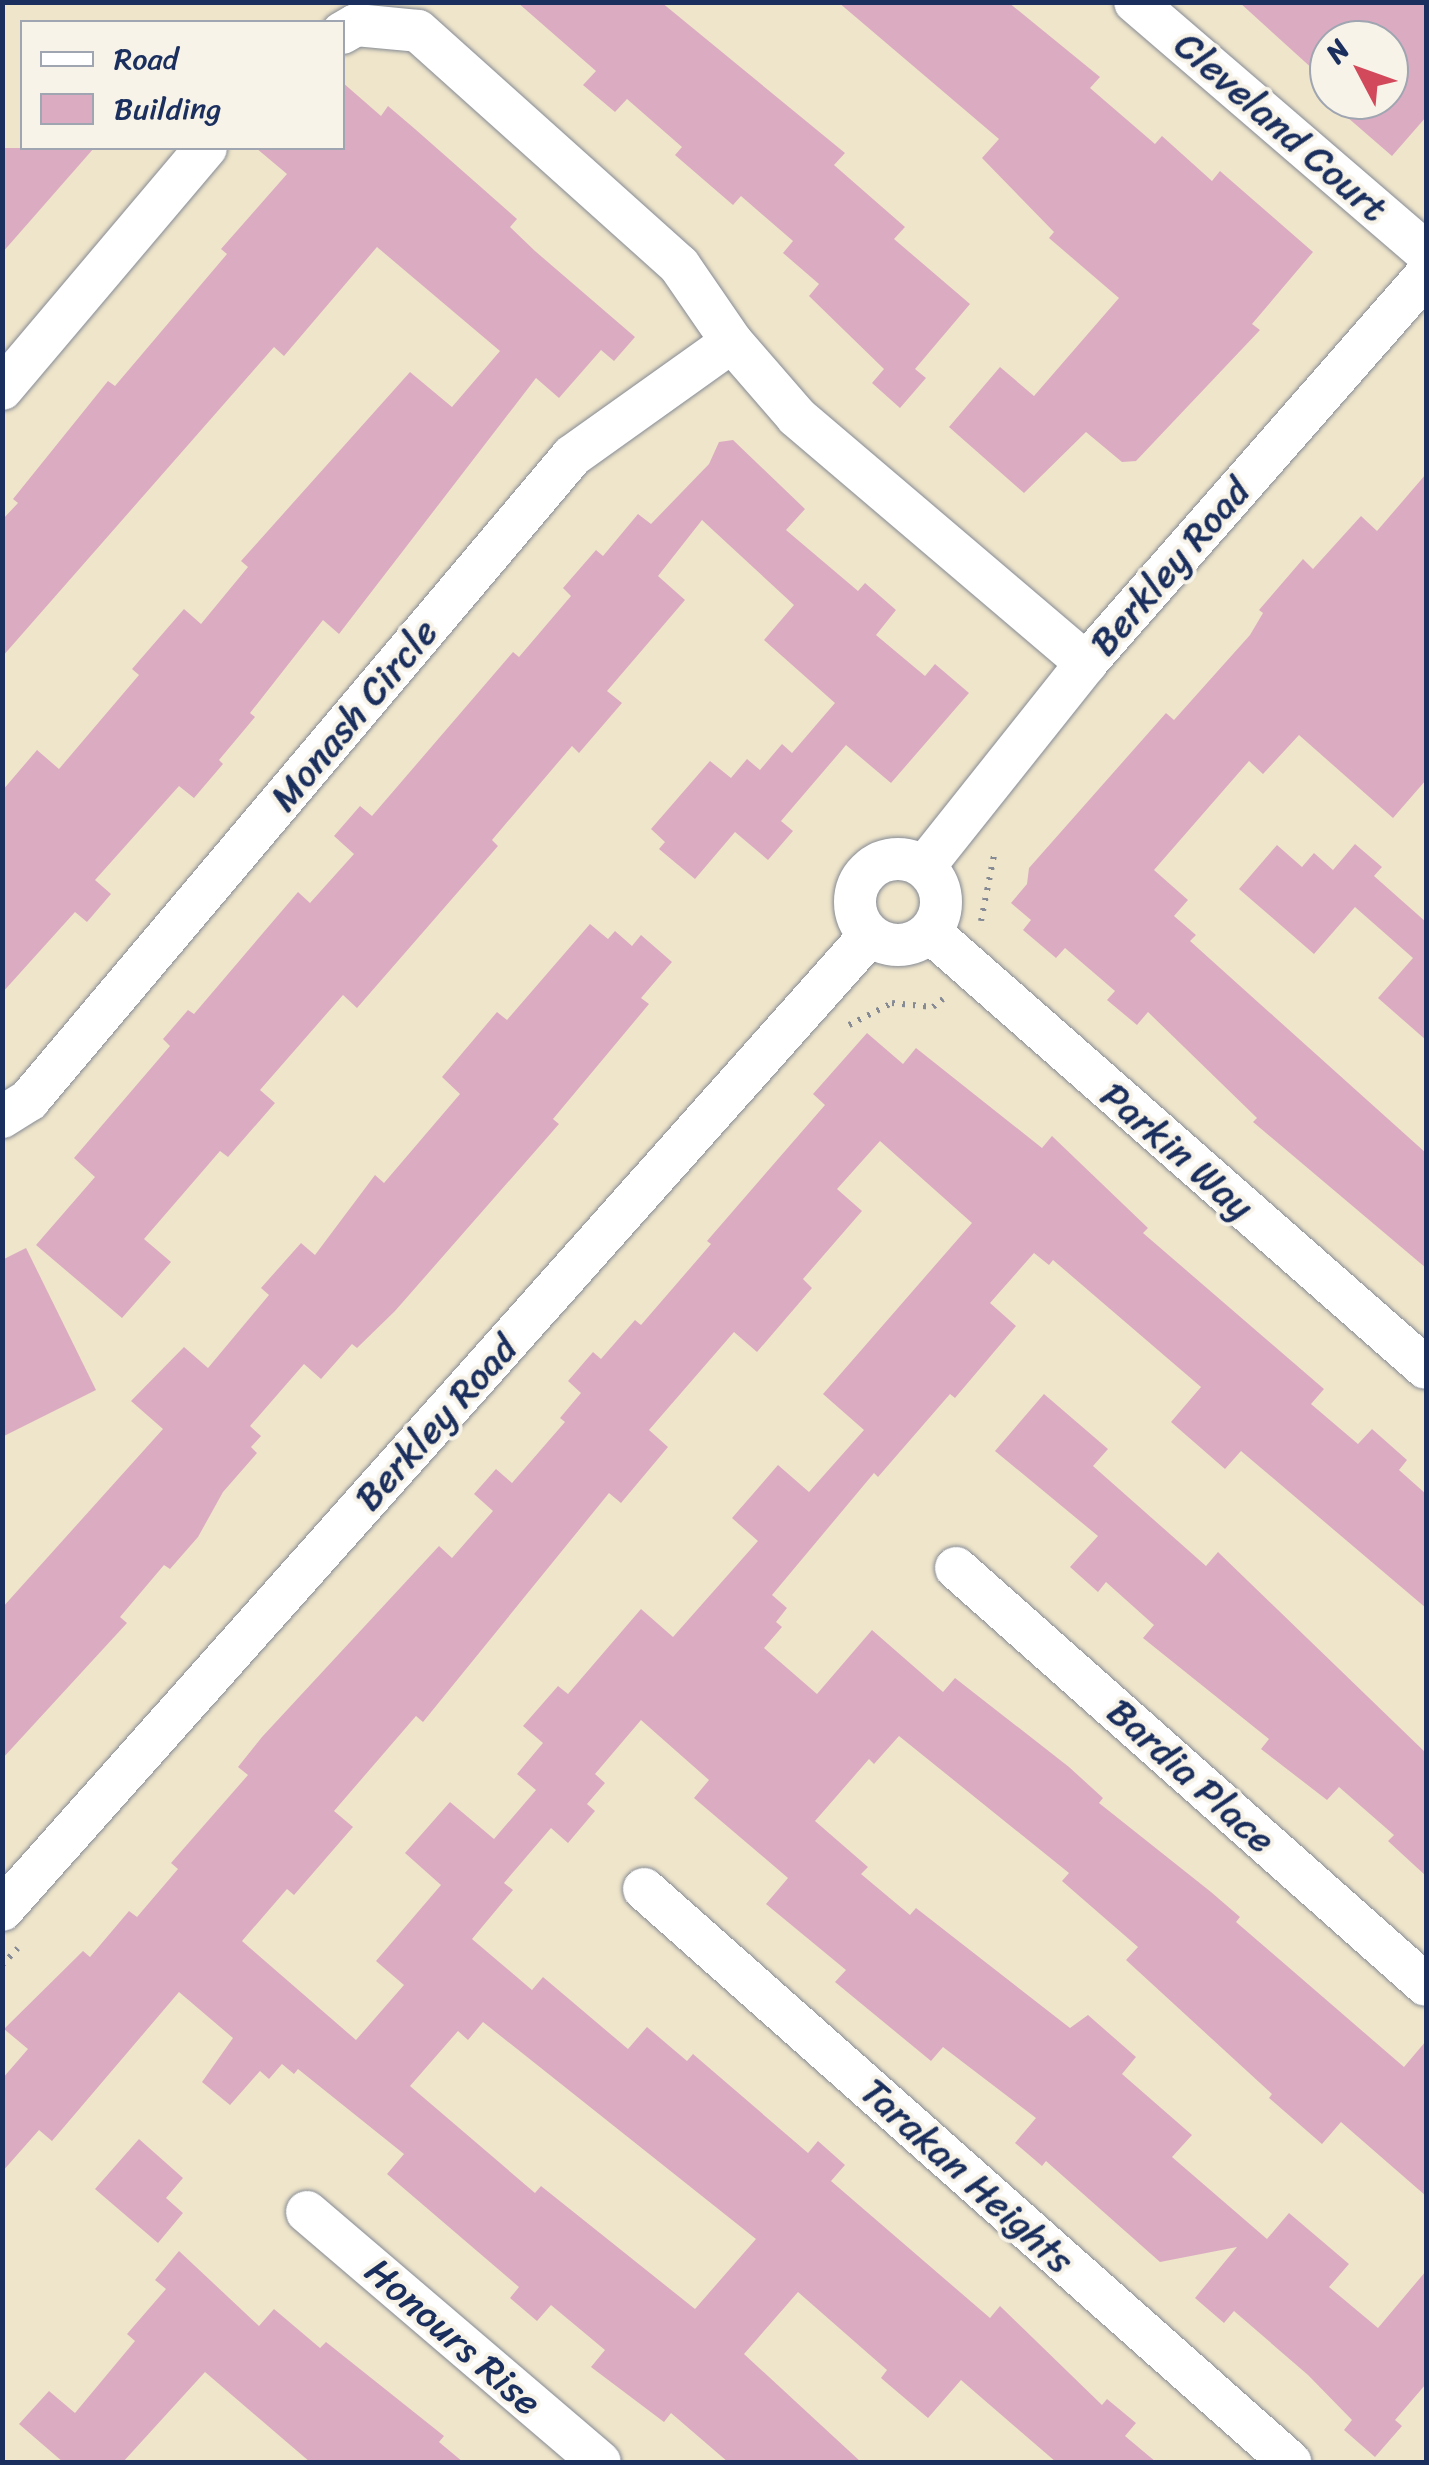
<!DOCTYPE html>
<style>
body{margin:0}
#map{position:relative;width:1429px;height:2465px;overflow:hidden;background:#efe5ca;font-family:Sriracha,sans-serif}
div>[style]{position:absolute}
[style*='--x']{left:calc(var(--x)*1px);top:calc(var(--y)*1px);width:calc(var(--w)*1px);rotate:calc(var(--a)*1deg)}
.building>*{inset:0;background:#dbacc1}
.path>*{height:6px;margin-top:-3px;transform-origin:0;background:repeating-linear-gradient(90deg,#858a94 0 2.5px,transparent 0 10.5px)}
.roads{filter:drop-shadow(0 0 2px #858a94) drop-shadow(0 0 2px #858a94)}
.minor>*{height:42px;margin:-21px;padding:0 21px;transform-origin:21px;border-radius:21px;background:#fff}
.minor>.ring{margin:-21px;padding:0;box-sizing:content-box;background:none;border:42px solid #fff;border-radius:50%}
span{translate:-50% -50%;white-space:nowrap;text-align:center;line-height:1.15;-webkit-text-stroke:8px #f7f3e8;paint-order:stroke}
.street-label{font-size:38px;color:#1b2f5e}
.frame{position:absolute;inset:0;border:5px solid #1b2f5e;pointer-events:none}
.legend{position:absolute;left:20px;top:20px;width:325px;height:130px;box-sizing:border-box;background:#f7f3e8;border:2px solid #9fa5b1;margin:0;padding:12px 18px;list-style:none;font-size:30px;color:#1b2f5e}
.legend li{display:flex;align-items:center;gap:20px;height:50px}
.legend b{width:50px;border:2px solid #9fa5b1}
.north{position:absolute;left:1309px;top:20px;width:100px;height:100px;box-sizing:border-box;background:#f7f3e8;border:2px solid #9fa5b1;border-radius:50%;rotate:311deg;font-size:28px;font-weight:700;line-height:40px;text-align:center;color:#1b2f5e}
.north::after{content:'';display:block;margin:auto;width:35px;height:45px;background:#d1495b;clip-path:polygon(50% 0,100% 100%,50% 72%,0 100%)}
</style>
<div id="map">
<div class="building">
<i style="clip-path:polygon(517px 2px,661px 2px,845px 153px,834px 165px,905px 227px,894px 239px,970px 304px,915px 369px,926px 378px,900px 408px,872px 383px,884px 369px,809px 296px,819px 284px,783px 253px,793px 241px,741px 196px,733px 205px,675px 155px,682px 147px,627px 99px,615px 112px,583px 85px,596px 71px)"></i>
<i style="clip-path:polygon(838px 2px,1008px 2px,1100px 77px,1090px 88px,1155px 144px,1162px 136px,1212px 181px,1220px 171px,1313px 252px,1252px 324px,1260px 330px,1136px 461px,1122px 462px,1086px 432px,1024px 493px,949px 427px,1000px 367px,1034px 396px,1119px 298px,1049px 238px,1054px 232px,982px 158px,999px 139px)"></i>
<i style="clip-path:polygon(evenodd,1239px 2px,1426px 2px,1426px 117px,1392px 156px,1317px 91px,1326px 81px,1239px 2px,1329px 40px,1389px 40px,1389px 100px,1329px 100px,1329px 40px)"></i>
<i style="clip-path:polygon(342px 82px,381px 116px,388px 106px,415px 129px,517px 219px,510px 227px,535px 251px,635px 337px,614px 361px,601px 350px,559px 398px,536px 378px,339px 634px,323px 620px,250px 713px,255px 717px,219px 760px,223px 764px,194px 798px,179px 786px,95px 880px,111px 894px,87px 922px,75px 912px,2px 993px,2px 791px,37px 750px,59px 769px,139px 675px,132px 669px,184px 609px,201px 624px,248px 567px,241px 561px,410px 372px,452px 407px,500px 351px,377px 247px,284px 356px,274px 347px,2px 657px,2px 520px,18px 503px,13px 499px,108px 381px,115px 386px,227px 254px,221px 249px,287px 174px,256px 148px,342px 148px)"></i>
<i style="clip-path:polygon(2px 148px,94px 148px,2px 253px)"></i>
<i style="clip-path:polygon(733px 440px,805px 509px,786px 530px,858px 591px,865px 583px,896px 610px,876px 635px,925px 676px,935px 664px,969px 693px,891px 783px,846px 745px,781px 821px,793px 831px,768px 860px,735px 832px,695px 879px,659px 849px,665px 842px,651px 829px,710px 761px,731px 778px,747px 759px,760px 770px,782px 744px,792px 753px,835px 703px,764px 640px,794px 605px,702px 520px,658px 576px,685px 600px,607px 691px,622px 703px,579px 753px,572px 746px,492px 840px,498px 846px,357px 1008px,343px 995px,260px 1090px,275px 1103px,228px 1157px,220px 1151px,144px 1239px,171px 1262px,122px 1318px,36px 1245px,95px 1177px,74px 1158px,170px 1046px,163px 1039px,188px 1010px,194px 1014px,298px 892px,310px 903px,354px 854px,334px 836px,360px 806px,372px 816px,513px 652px,519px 657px,571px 596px,563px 588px,596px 550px,603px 556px,638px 514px,651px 524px,709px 464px,719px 442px)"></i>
<i style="clip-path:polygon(1426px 474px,1426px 780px,1393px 818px,1299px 735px,1263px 774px,1249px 761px,1154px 870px,1188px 900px,1174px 916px,1196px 935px,1190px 941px,1426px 1153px,1426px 1268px,1253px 1122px,1257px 1118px,1148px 1012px,1137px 1025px,1107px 1000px,1115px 991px,1065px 948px,1056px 958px,1023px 930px,1031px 920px,1011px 903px,1027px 884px,1029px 868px,1166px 713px,1174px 720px,1250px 635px,1263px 613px,1259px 610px,1303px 559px,1313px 569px,1361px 516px,1377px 531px)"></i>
<i style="clip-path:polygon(1355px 844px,1382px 867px,1374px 876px,1426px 922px,1426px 1040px,1378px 998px,1413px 958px,1355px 907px,1314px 954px,1239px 889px,1277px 845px,1302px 867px,1314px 853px,1333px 870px)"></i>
<i style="clip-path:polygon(590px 924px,608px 939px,615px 931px,632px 946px,641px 935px,672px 962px,641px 998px,649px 1004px,553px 1119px,559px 1124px,395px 1311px,357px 1348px,352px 1344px,321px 1379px,304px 1364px,250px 1426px,261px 1436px,251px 1447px,257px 1453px,223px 1492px,198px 1537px,170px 1569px,164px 1565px,120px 1617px,127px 1623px,2px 1759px,2px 1608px,163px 1429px,131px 1401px,184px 1347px,208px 1368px,269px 1295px,261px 1288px,301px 1243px,315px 1255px,375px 1175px,384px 1183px,460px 1094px,442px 1077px,497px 1012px,507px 1020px)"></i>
<i style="clip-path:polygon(evenodd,867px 1033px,903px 1064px,916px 1048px,1042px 1148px,1052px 1136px,1148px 1228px,1143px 1233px,1324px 1389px,1311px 1404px,1358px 1444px,1372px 1429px,1407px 1460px,1399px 1470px,1426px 1494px,1426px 1608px,1241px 1451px,1225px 1469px,1171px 1422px,1201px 1387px,1053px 1260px,1049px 1265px,1034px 1253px,990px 1303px,1016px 1326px,955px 1398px,950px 1394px,878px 1477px,874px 1473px,772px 1595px,787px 1608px,776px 1622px,782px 1627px,764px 1648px,817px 1694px,872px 1630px,943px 1692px,955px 1678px,1069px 1767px,1103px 1798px,1099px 1803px,1211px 1892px,1240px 1917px,1236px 1922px,1404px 2067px,1426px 2041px,1426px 2196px,1341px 2122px,1322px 2144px,1269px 2098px,1272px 2094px,1126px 1960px,1138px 1947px,1062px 1881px,1069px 1873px,899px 1736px,874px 1764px,869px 1759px,815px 1821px,868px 1867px,861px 1874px,910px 1915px,916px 1908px,1070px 2028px,1088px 2015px,1136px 2057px,1122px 2074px,1192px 2135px,1172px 2157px,1267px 2239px,1289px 2213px,1349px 2264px,1329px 2287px,1378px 2328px,1426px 2271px,1426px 2384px,1395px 2420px,1402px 2426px,1375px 2457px,1344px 2430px,1352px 2420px,1308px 2375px,1234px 2311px,1224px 2323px,1195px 2298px,1237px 2247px,1160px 2262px,1046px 2161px,1042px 2166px,1015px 2143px,1036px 2118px,943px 2047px,931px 2061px,835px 1982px,846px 1970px,766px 1904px,788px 1878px,694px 1798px,709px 1780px,641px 1720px,595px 1774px,605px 1783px,587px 1804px,595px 1811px,568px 1843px,551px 1828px,504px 1883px,513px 1890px,472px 1939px,532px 1990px,543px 1977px,628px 2049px,647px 2027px,687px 2061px,693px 2054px,808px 2153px,818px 2141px,845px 2165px,831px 2181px,990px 2318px,1000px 2306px,1102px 2405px,1107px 2399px,1136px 2423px,1125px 2436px,1156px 2462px,1056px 2462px,961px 2380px,928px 2418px,881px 2378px,887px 2370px,798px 2292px,744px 2354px,861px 2462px,728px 2462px,671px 2413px,664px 2422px,591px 2367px,605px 2350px,551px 2305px,537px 2321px,510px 2298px,519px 2287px,387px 2174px,404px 2154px,298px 2069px,294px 2074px,282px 2064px,269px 2079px,260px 2071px,230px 2105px,202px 2082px,233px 2038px,179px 1992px,52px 2141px,39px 2130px,2px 2172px,2px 2079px,28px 2049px,4px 2029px,83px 1951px,90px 1957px,129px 1911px,137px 1917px,178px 1869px,171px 1863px,248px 1775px,238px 1767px,262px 1737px,439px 1546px,452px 1558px,493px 1511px,474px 1494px,496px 1469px,512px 1483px,565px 1422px,560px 1418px,581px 1393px,568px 1381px,593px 1352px,601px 1359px,635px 1320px,641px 1325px,711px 1244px,707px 1241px,825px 1105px,813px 1094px,867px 1033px,880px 1141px,972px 1223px,823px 1394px,864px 1430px,809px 1492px,778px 1465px,732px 1518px,758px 1541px,673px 1637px,641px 1609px,568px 1694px,558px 1686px,523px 1726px,543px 1743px,517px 1774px,536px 1790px,494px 1839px,450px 1802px,405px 1853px,441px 1885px,376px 1961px,404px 1985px,356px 2040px,242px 1941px,287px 1889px,294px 1895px,353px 1827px,334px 1811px,416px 1716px,423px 1722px,609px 1493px,621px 1503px,668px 1447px,649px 1430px,734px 1332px,757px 1352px,812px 1288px,803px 1279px,862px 1211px,837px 1189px,880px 1141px,867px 1033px,483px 2022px,756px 2239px,695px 2309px,541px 2186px,535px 2193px,410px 2086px,458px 2031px,468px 2040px,483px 2022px)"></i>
<i style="clip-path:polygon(26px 1248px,96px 1390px,2px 1437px,2px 1260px)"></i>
<i style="clip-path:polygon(1044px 1394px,1108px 1449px,1093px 1466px,1206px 1566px,1218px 1552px,1426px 1753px,1426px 1876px,1388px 1841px,1394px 1835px,1339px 1787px,1327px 1800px,1261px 1749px,1269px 1739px,1143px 1638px,1154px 1625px,1106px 1582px,1098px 1592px,1070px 1567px,1098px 1536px,995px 1451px)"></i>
<i style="clip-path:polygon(139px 2139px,183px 2178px,166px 2198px,183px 2213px,158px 2243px,95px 2189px)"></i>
<i style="clip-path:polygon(179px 2251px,259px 2326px,274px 2309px,320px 2348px,326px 2342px,444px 2436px,439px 2442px,463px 2462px,310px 2462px,205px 2372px,123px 2462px,63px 2462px,19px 2424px,49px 2391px,75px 2413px,135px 2341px,127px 2334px,166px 2289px,155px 2280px)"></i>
</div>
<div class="path">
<i style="--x:981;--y:921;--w:72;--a:-78.8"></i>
<i style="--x:849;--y:1025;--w:48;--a:-27.1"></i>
<i style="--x:892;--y:1003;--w:41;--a:5.6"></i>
<i style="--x:933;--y:1007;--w:13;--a:-39"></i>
<i style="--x:2;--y:1965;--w:23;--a:-47"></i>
</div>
<div class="roads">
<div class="minor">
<i style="--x:1135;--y:2;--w:384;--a:40.7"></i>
<i style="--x:342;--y:33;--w:16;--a:-30"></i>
<i style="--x:356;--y:25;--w:62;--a:5.5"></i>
<i style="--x:418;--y:31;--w:351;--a:41.9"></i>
<i style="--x:679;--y:265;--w:93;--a:55.5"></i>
<i style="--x:732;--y:342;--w:99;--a:49.1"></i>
<i style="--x:797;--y:417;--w:380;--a:40.4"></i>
<i style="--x:2;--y:389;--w:316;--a:-49.8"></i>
<i class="ring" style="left:855px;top:859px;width:44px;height:44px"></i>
<i style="--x:924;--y:867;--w:260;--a:-51.5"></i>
<i style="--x:1086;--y:663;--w:516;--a:-48.77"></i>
<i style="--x:930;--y:932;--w:660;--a:41.32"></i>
<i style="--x:2;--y:1117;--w:32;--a:-32"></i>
<i style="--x:29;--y:1100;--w:842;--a:-49.86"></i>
<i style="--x:572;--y:456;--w:196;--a:-35.5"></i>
<i style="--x:956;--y:1568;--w:628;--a:41.58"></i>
<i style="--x:644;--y:1889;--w:864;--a:41.57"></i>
<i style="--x:2;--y:1910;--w:1305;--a:-48.32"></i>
<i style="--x:307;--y:2212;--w:385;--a:40.5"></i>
</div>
</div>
<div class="street-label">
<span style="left:1281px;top:127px;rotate:41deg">Cleveland Court</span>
<span style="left:1170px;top:567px;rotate:-49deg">Berkley Road</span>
<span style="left:354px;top:715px;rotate:-50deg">Monash Circle</span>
<span style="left:1177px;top:1151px;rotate:41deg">Parkin Way</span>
<span style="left:436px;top:1423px;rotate:-48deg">Berkley Road</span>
<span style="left:1191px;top:1776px;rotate:42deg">Bardia Place</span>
<span style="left:967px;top:2176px;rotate:42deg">Tarakan Heights</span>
<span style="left:453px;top:2337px;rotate:41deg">Honours Rise</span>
</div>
<div class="frame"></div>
<ul class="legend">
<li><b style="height:12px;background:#fff"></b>Road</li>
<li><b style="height:28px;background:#dbacc1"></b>Building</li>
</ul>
<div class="north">N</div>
</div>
